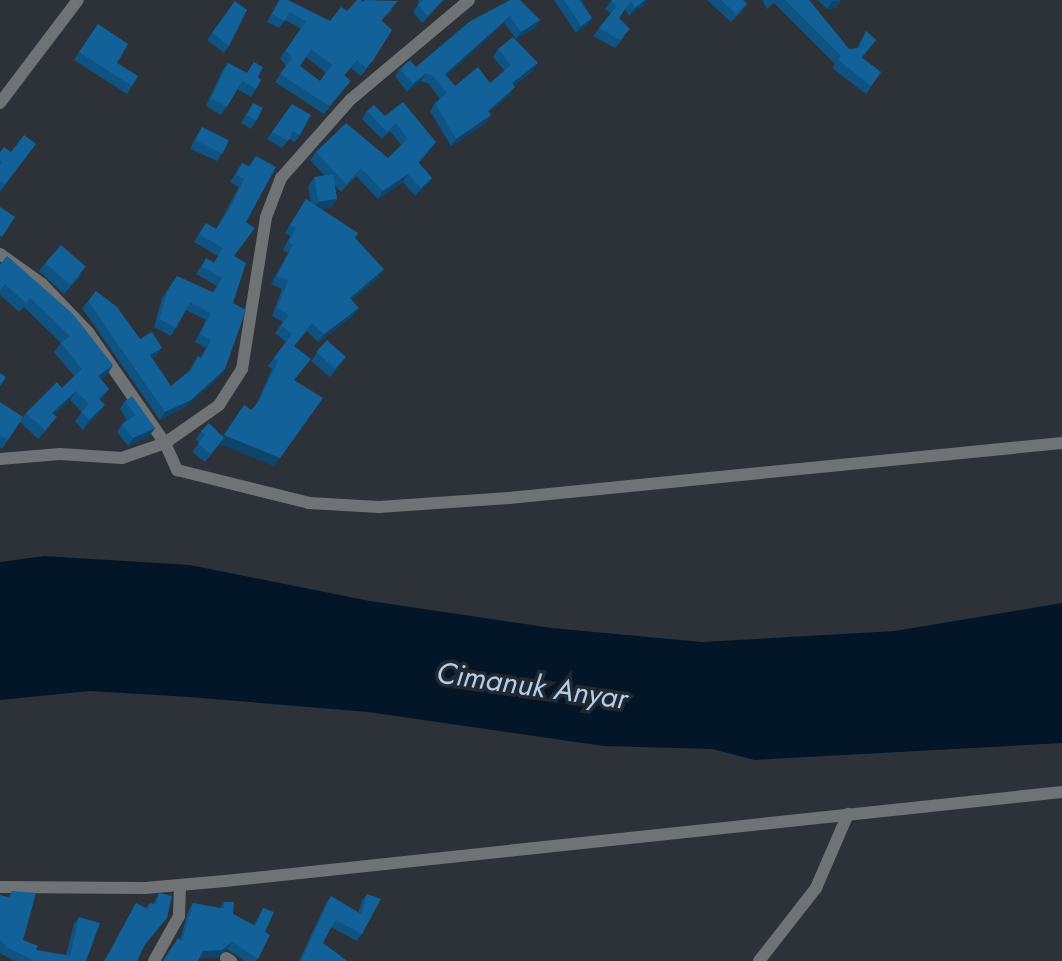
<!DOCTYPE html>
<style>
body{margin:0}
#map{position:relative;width:1062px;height:961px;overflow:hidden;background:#2c3238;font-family:Jost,sans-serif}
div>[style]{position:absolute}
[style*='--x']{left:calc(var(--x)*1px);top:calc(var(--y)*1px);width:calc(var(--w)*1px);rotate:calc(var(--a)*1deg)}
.water>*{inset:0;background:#021628}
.street>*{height:12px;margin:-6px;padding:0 6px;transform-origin:6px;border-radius:6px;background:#6f7376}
.wall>*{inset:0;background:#0f5383}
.shaded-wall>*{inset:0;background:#0d446a}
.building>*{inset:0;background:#126198;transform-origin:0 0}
span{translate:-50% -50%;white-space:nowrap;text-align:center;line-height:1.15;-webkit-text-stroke:7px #22282e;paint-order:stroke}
.water-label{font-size:30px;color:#add0f0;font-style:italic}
</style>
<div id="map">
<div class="water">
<i style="clip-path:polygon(44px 556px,190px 565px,370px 601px,552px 628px,702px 642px,895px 631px,1062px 603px,1062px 743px,755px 760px,712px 749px,604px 746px,368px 712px,189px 697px,90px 691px,0 700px,0 562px)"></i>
</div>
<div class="street">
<i style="--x:0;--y:103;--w:129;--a:-52.9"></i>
<i style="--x:0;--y:254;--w:52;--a:35.5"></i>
<i style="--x:42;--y:284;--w:66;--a:46.2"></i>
<i style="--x:88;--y:332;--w:135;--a:55.3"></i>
<i style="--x:165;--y:443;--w:30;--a:66"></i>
<i style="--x:177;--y:470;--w:136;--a:14"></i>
<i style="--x:309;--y:503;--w:70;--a:3.3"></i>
<i style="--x:379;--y:507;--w:130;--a:-4"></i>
<i style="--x:509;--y:498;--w:556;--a:-5.68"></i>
<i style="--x:0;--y:459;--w:60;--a:-4.8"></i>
<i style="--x:60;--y:454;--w:62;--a:3.7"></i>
<i style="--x:122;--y:458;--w:46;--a:-19.2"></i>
<i style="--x:165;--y:443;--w:66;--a:-35.1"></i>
<i style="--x:219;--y:405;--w:43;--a:-57.4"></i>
<i style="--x:242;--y:369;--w:154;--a:-81"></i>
<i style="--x:266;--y:217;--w:42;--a:-69"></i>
<i style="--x:281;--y:178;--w:104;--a:-48.5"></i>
<i style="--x:350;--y:100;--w:155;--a:-40"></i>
<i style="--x:0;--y:887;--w:145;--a:0.4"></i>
<i style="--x:145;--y:888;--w:80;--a:-5"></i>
<i style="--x:225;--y:881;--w:842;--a:-6.07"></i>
<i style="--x:226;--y:958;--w:6;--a:31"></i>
<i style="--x:154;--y:961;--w:51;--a:-60.9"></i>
<i style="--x:179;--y:916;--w:31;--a:-88"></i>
<i style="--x:759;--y:961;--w:93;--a:-52"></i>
<i style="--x:816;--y:888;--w:81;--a:-66.6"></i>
</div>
<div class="wall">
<i style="clip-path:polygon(evenodd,279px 0,330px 21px,363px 2px,393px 9px,382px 20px,374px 59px,361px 76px,351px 68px,344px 76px,345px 88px,324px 114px,275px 82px,286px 66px,280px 58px,301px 29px,285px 20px,279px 28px,267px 22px,279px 0,306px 57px,326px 73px,320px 81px,300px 66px,306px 57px)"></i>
<i style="clip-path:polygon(418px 0,444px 0,422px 23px,413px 12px,419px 3px)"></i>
<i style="clip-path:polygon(510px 0,540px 20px,535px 28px,516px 39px,504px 23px,446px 76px,455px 86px,490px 83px,505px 71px,493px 57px,498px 49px,533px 71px,514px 85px,510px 94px,489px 113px,491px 115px,486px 123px,451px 146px,430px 111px,435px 103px,440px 99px,429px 84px,421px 81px,407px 92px,395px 76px,400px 69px,416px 67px)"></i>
<i style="clip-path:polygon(554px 0,581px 0,592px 18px,587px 25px,576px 33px)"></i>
<i style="clip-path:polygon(612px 0,647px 0,643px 5px,629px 16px,625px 9px,619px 18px,624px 37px,615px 48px,593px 36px,611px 13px,605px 9px)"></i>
<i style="clip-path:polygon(707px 0,743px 0,747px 4px,741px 12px,731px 22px)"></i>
<i style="clip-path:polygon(762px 0,809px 0,849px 49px,857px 48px,866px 31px,876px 40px,862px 58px,881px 72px,866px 94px,832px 68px,835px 64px,774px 3px,767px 9px)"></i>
<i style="clip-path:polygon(818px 0,841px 0,836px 8px,827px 9px)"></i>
<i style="clip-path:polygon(235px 1px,229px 46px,224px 53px,207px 40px)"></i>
<i style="clip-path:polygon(98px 24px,117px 63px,138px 76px,127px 94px,74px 60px)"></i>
<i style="clip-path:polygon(254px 62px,258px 77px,256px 89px,251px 97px,237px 89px,221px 115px,206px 106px,222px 71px,228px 63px,247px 73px)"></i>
<i style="clip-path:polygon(253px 103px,256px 121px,251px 129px,241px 123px)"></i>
<i style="clip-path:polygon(292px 104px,300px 135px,295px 142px,289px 139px,282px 148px,267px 139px)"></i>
<i style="clip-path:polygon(367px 111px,385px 116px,436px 142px,419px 163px,432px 178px,426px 186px,415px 196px,403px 182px,378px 199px,356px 176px,341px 192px,335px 186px,337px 199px,331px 207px,321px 209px,355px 238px,379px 277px,351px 300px,353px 316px,318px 342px,307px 331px,294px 346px,295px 380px,274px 466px,220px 444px,205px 462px,192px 452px,199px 443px,196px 439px,201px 431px,223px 436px,244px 405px,251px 410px,256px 405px,272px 369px,268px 366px,286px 342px,275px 333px,283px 322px,272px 316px,282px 289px,271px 284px,288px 253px,283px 250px,290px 236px,285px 233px,306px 199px,311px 202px,308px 186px,314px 178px,325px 176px,310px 160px,316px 152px,388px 158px,401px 145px,390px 131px,382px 139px,362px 119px)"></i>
<i style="clip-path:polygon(202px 127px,222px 153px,217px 161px,190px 149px,197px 135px)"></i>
<i style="clip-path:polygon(0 152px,11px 152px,27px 156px,0 192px)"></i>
<i style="clip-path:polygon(256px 156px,246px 222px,234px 256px,233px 303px,219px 377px,185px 407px,160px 420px,82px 308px,88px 301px,140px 339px,162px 348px,156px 356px,152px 358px,171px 386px,189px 371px,198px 356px,200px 358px,206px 348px,195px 342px,206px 320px,186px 310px,171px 336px,154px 327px,162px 298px,177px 276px,213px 292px,217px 286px,196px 274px,206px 258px,214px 262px,218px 256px,194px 242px,206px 223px,216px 229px,239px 187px,230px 182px,242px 163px,249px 166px)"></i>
<i style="clip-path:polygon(7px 256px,107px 375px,101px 379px,109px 389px,100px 400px,98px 414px,83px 430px,75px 421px,82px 412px,70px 400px,54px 414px,50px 426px,38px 439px,20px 422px,2px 449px,0 447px,0 402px,22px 419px,26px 413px,62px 388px,74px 376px,54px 352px,61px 343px,24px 307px,19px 312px,0 295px,0 265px)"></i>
<i style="clip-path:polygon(45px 263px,81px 275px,64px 294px,39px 271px)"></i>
<i style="clip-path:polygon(317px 353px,346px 357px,330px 377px,311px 361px)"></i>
<i style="clip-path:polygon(125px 401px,155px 428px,149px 436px,128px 446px,117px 432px,122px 424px,127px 420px,120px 409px)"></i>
<i style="clip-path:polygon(12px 891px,23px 940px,36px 950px,66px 955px,74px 924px,79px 917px,86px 961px,15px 961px,3px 955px,0 953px,0 895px,8px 897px)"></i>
<i style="clip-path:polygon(159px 893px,167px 918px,143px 947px,137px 961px,104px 961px,136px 903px,146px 908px,150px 903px,153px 904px)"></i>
<i style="clip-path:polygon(367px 894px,362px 934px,357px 941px,331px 927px,323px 943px,347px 961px,299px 961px,326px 903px,331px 896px,358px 913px,362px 901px)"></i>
<i style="clip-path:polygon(224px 902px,233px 914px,254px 925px,263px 908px,265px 932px,270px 935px,256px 961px,245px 961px,227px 949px,217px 958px,199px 958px,180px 939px,188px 911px,193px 903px,220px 908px)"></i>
</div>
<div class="shaded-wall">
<i style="clip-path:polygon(645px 0,647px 0,643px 5px,629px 16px,635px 8px)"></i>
<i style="clip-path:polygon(841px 0,836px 8px,827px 9px,832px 1px)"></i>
<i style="clip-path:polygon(510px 16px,504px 23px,440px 82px,445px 74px)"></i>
<i style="clip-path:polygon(592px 18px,587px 25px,576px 33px,581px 26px)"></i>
<i style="clip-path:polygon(540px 20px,535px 28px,516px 39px,521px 32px)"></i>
<i style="clip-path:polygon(538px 63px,533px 71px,507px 91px,512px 83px)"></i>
<i style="clip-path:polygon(426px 73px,421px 81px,407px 92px,413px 84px)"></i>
<i style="clip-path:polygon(515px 87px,510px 94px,483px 118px,488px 111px)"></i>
<i style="clip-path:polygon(491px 115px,486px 123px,451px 146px,456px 139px)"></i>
<i style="clip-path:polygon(408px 174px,403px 182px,378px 199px,383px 191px)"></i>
<i style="clip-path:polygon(432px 178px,426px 186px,415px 196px,421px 188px)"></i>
<i style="clip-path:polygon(337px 199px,331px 207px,312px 210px,318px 202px)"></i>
<i style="clip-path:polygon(384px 269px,379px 277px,344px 306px,350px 298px)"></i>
<i style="clip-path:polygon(359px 308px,353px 316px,318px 342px,324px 334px)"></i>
<i style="clip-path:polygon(162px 348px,156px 356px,145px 363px,150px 355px)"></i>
<i style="clip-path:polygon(113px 365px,107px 375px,92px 385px,98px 376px)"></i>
<i style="clip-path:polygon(225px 369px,219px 377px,185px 407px,160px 420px,165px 412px)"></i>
<i style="clip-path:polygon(76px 391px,70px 400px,45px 422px,52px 413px)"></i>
<i style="clip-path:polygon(323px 398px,274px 466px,220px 444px,205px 462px,219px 444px,218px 443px,224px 435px)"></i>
<i style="clip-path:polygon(105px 405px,98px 414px,83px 430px,89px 420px)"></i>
<i style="clip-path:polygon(155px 428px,149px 436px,128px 446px,133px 438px)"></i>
<i style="clip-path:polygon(232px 942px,227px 949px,217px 958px,198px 958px,203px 951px)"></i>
</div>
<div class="building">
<i style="clip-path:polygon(evenodd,280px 0,288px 0,330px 21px,341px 7px,347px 11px,357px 0,361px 0,363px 2px,365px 0,398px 1px,381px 20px,392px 30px,374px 59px,366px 68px,357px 60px,344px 75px,351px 81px,329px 106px,280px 74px,292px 58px,286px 50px,306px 21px,289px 12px,285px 21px,272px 14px,280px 0,311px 49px,332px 65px,320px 81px,300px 66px,311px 49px)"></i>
<i style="clip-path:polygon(423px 0,443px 0,427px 16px,418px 4px)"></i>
<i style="clip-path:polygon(510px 0,520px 0,540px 20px,521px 32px,510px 16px,445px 74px,455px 86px,478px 67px,490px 83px,511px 65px,498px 49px,513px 37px,538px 63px,512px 83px,515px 87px,488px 111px,491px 115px,456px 139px,435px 103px,447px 93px,434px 77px,426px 73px,413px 84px,400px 69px,410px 60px,416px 67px,469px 22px)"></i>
<i style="clip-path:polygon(564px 0,579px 0,592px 18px,581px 26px)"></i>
<i style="clip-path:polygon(612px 0,645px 0,635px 8px,631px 1px,619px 18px,630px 29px,620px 40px,599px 28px,617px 6px,611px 1px)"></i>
<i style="clip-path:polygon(721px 0,743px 0,747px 4px,736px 14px)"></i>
<i style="clip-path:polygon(785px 0,809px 0,849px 49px,859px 48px,866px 31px,876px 40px,861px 57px,881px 72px,871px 86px,838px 60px,841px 56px)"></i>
<i style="clip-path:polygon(235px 1px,247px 10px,229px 46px,212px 33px)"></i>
<i style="clip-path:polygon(98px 24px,128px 44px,117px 63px,138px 76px,132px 86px,79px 52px)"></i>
<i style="clip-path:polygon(254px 62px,263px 67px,258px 77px,261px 80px,256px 89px,242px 81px,227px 107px,211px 98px,228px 63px,247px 73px)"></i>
<i style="clip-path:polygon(403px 102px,436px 142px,418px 162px,432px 178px,421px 188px,408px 174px,383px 191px,361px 168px,346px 184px,316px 152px,346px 123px,388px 158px,408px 139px,396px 123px,387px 132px,367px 111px,374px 105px,385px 116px)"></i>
<i style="left:253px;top:103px;width:11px;height:14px;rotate:27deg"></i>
<i style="clip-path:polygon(292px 104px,311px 115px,300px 135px,293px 131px,288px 141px,272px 132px)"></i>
<i style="left:202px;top:127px;width:30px;height:15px;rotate:26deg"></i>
<i style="clip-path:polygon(24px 135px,36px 144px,5px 184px,0 181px,0 165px,3px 162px,0 160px,0 152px,4px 147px,11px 152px)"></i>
<i style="clip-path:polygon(256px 156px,276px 167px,246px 222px,255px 228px,234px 256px,246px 263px,233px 303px,246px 310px,225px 369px,191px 400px,165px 412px,88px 301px,96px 291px,117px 307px,140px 339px,152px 332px,162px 348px,150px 355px,171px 386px,192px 369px,198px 356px,201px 359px,211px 340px,200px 334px,211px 313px,190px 302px,176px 328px,159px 319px,168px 290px,177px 276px,214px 293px,222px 278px,202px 267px,206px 258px,214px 263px,223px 248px,199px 234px,206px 223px,216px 229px,228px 212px,244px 179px,236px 175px,242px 163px,250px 167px)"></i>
<i style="left:333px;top:174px;width:25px;height:19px;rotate:81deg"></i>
<i style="clip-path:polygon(306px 199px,358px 233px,355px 238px,384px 269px,350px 298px,359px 308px,324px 334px,312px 323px,294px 346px,311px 359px,294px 380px,323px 398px,280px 458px,224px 435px,244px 405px,251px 410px,259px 401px,278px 361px,274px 358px,292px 334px,281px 325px,289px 315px,277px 308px,288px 281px,277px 276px,293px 245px,289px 242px,296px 228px,290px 225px)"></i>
<i style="clip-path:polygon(0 207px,15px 217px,2px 237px,0 236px)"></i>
<i style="left:61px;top:245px;width:33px;height:24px;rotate:41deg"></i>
<i style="clip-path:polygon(7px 256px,73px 314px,113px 365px,98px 376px,109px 389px,98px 398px,105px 405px,89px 420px,81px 412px,89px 404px,76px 391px,52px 413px,57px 417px,45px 430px,26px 413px,57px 382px,62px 388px,82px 369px,61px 343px,70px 336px,30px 298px,26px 303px,5px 284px,0 290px,0 265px)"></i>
<i style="left:327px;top:340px;width:25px;height:16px;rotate:42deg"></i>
<i style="clip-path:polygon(0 373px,6px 377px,0 386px)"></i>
<i style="clip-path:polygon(132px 396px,155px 428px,133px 438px,122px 424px,135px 415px,125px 401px)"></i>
<i style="clip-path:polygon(0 402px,23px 417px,8px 440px,0 435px)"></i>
<i style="clip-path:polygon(209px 423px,224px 438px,211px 454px,198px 444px,205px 435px,201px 431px)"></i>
<i style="clip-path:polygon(12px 891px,36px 893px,23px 940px,38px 946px,36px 950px,70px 956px,79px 917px,100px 923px,86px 961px,30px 961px,31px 959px,8px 948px,0 940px,0 895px,10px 898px)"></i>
<i style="clip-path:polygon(159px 893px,172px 896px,167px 918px,145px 944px,137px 961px,105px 961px,136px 903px,148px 909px,150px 903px,156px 905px)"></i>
<i style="clip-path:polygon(367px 894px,381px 899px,362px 934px,335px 920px,323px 943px,347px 961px,301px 961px,331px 896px,361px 914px)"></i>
<i style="clip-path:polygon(224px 902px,234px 902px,233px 914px,255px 926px,263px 908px,274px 912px,265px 932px,270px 935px,258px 959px,232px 942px,222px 950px,203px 951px,198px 961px,163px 961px,178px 938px,182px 941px,193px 903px,224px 909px)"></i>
</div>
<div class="water-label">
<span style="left:532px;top:686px;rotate:8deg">Cimanuk Anyar</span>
</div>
</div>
